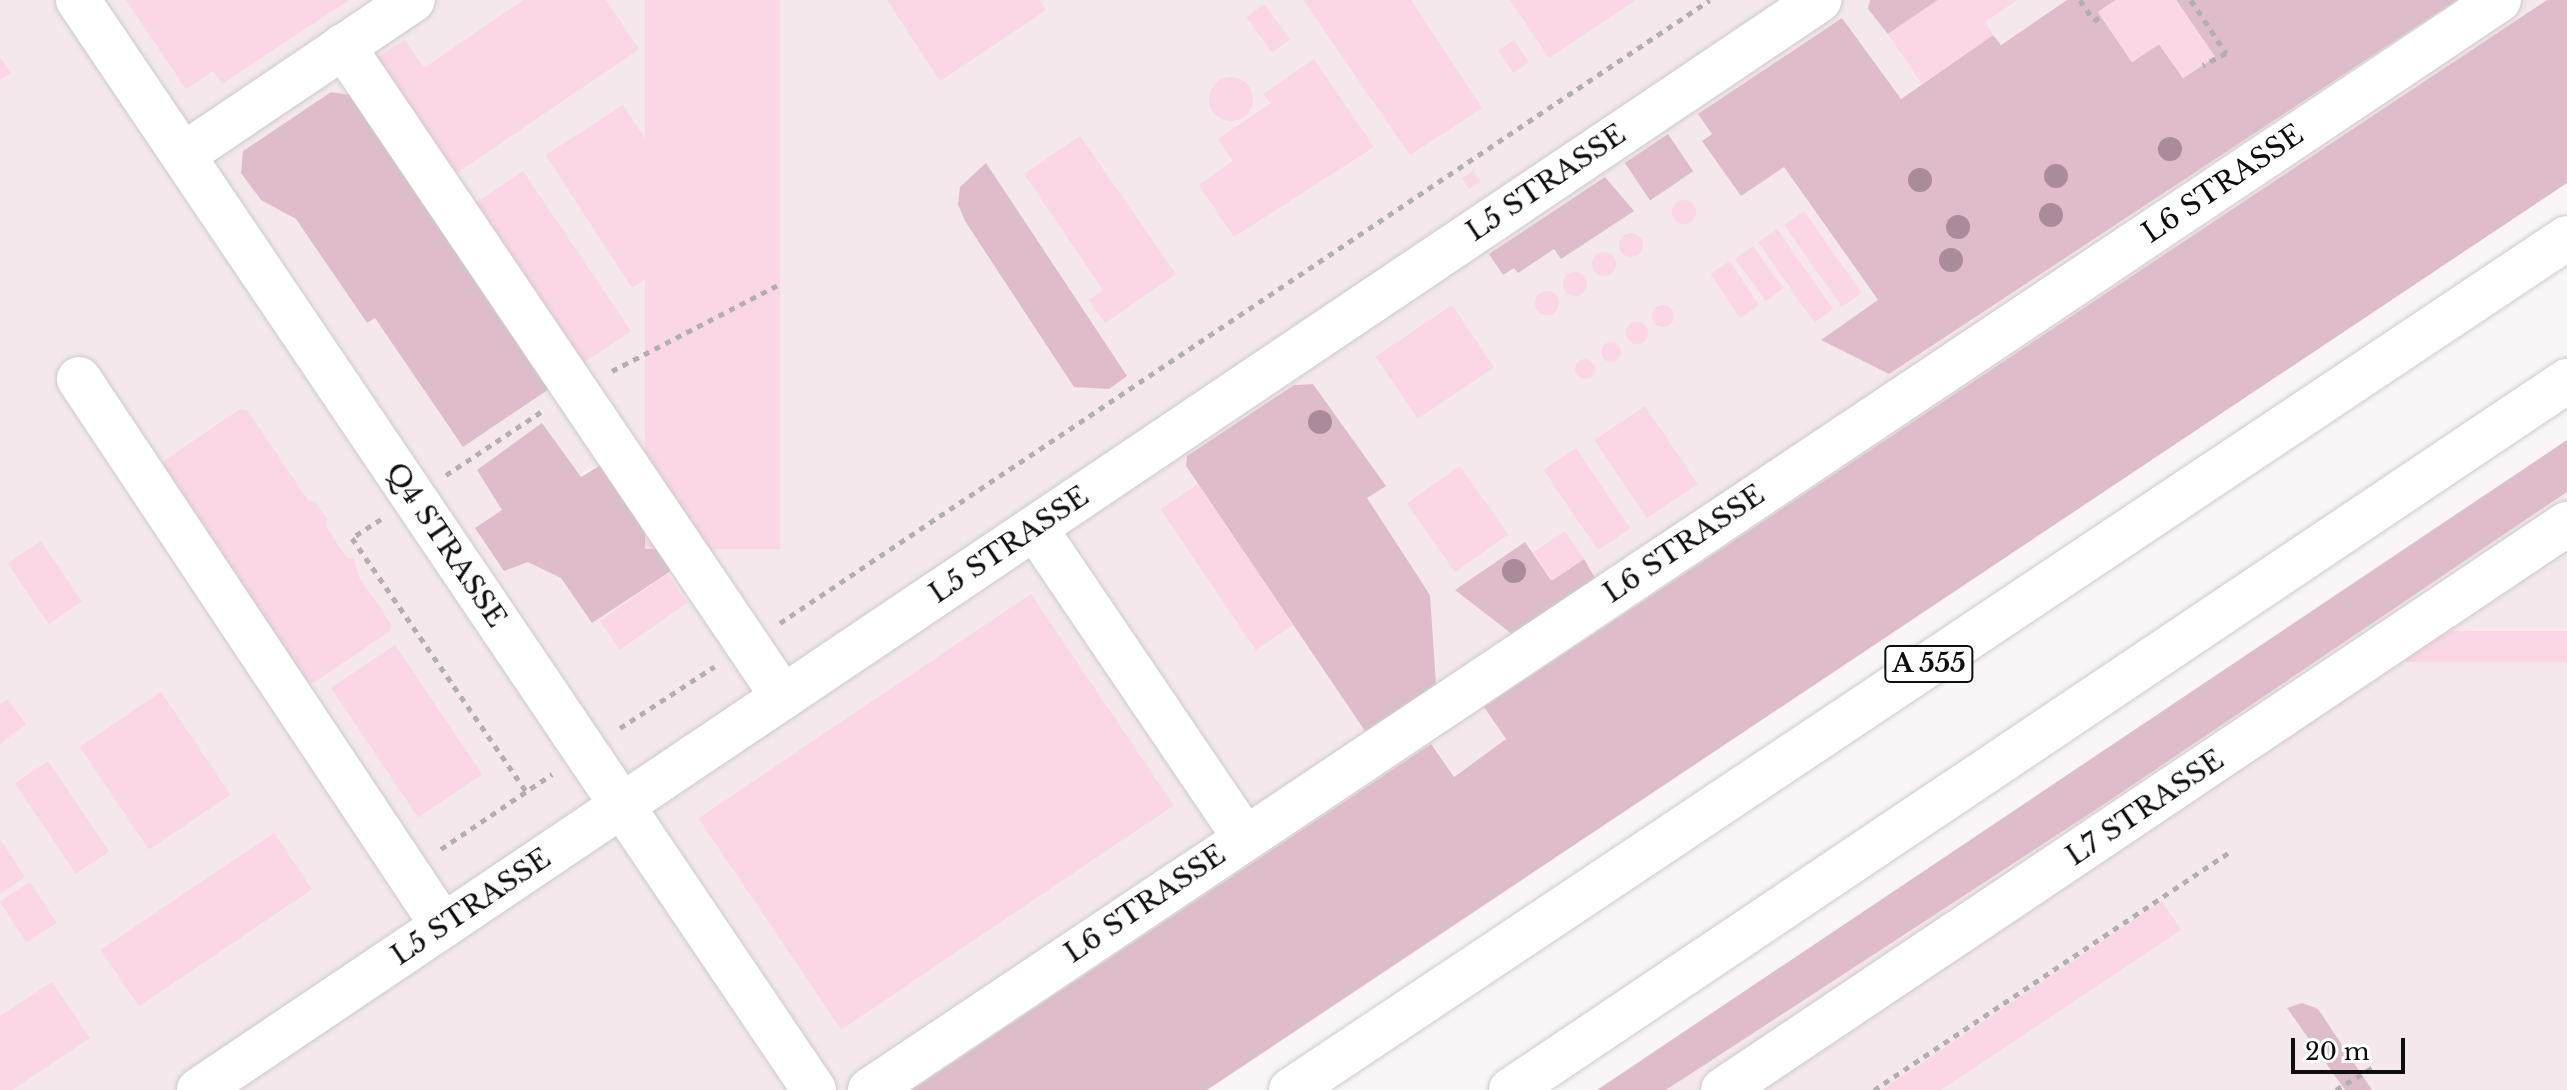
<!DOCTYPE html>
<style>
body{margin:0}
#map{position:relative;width:2567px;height:1090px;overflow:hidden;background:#faf6f8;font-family:"Libre Baskerville",serif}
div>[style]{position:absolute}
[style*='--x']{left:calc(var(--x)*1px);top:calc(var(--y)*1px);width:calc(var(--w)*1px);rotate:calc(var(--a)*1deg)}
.built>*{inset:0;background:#f4e8ed}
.green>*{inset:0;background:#debccb;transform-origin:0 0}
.building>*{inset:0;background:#fad6e6;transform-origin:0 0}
.round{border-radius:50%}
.path>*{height:5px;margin-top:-2.5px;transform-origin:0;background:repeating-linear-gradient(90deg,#b2afb0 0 6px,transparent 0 12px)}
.roads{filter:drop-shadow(0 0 2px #cdcacb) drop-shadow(0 0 2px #cdcacb)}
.minor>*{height:44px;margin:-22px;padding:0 22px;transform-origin:22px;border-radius:22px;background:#fff}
.highway>*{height:44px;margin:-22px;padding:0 22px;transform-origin:22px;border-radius:22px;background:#fff}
.trees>*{width:24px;height:24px;margin:-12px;border-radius:50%;background:#aa8b9b}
span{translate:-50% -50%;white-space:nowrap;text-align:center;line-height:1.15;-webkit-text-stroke:6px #fff;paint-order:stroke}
.shield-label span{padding:2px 6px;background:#fff;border:2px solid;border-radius:6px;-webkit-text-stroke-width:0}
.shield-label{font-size:26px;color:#0f0e0e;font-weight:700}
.street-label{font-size:28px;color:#0f0e0e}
.scale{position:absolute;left:2291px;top:1038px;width:114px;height:36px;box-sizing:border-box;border:4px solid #0f0e0e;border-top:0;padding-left:10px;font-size:24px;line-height:28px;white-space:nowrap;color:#0f0e0e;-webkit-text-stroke:6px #fff;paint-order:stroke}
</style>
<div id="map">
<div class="built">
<i style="clip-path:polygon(evenodd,0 0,1870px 0,1888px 34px,1938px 0,2067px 0,2000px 45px,1993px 35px,1900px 99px,1842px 18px,1703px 141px,1741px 196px,1784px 167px,1878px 301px,1822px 340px,1889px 374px,2457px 0,2567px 0,1496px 725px,1506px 739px,1453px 777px,1442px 761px,962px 1090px,0 1090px,0 0,331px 92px,358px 96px,375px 318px,367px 323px,296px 219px,261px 200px,243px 151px,331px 92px,0 0,1313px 384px,1385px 486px,1366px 498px,1430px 595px,1230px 533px,1186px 466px,1313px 384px,0 0,601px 464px,674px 569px,592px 623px,561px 578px,476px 528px,601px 464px,0 0,1525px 543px,1552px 581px,1456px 590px,1525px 543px)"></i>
<i style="clip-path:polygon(2567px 492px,2567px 1090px,1666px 1090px,2100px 807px)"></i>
</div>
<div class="green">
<i style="clip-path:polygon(1870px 0,1938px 0,1888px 34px,1868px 9px)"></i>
<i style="clip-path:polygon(2067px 0,2116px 0,2098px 12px,2132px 62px,2159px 44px,2183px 78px,2215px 57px,2176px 0,2457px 0,1889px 374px,1821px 340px,1878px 300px,1784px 167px,1741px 196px,1702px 141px,1712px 134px,1698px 114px,1842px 18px,1901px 99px,1993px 35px,2001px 45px)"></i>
<i style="clip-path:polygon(2547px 0,2567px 0,2567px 183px,1207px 1090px,912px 1090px,1431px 744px,1454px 777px,1506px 739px,1484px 707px)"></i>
<i style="clip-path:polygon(331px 92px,358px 96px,552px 387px,463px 447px,375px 318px,367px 323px,296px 219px,261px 200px,241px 173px,243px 151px)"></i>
<i style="left:1668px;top:134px;width:45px;height:52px;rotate:56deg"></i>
<i style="clip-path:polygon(986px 163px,1127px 376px,1109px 389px,1074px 387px,965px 221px,958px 204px,960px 187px)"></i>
<i style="clip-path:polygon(1605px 177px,1634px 211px,1561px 259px,1554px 249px,1518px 273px,1514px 268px,1503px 275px,1489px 254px)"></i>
<i style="clip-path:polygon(1313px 384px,1386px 486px,1367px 498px,1430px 595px,1436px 685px,1365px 731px,1186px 466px,1187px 456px,1294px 385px)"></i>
<i style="clip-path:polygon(542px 423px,581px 477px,602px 464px,674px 569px,592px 623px,561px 578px,528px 562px,504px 571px,475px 528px,502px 510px,477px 470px)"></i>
<i style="clip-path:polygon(2567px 440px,2567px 492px,2100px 807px,1666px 1090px,1597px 1090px)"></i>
<i style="clip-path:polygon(1525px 542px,1551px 580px,1584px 559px,1595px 578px,1512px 634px,1455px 590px)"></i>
<i style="clip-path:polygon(2302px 1003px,2318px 1009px,2372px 1090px,2345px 1090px,2287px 1008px)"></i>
</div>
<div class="building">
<i style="clip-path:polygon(126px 0,349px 0,222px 84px,213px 71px,186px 89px)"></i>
<i style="clip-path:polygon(523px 0,606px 0,639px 49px,454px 175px,376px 58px,405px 40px,424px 68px)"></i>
<i style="left:645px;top:0;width:135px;height:549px"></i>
<i style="clip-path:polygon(887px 0,1039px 0,1046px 10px,940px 81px)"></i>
<i style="clip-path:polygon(1303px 0,1411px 0,1482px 108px,1410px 155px)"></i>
<i style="clip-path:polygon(1510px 0,1636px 0,1549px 58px)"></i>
<i style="clip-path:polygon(1938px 0,2017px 0,1985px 22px,1993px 35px,1922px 84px,1888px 34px)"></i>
<i style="clip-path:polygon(2116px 0,2176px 0,2215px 57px,2183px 78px,2159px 44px,2132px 62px,2098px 12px)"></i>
<i style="left:1264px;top:4px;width:44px;height:22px;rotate:54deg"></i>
<i style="left:1514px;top:40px;width:27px;height:19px;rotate:56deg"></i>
<i style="clip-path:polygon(0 57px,11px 73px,0 80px)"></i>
<i style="clip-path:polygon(1314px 59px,1374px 147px,1234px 237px,1199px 185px,1233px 161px,1218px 139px,1271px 103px,1263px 94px)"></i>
<i class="round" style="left:1209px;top:77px;width:44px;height:44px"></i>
<i style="left:623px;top:105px;width:158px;height:92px;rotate:57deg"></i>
<i style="clip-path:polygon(1080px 136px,1176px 274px,1105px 323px,1089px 300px,1103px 290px,1024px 174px)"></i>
<i style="left:523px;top:171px;width:193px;height:65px;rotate:56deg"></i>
<i style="left:1473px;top:171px;width:13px;height:13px;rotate:58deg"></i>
<i class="round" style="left:1672px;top:200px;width:24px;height:24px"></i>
<i style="left:1804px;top:211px;width:100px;height:24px;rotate:55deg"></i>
<i style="left:1777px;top:229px;width:98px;height:23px;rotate:55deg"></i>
<i class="round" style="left:1619px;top:233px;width:24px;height:24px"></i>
<i style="left:1753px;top:246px;width:52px;height:22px;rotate:54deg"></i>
<i class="round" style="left:1592px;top:252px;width:24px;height:24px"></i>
<i style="left:1730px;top:261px;width:53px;height:23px;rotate:57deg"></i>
<i class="round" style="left:1563px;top:272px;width:24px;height:24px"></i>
<i class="round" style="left:1535px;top:291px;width:24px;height:24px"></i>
<i style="left:1452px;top:305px;width:75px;height:92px;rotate:56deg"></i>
<i class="round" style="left:1652px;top:305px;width:22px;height:22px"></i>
<i class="round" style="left:1626px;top:322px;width:22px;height:22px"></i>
<i class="round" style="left:1601px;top:342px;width:20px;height:20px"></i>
<i class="round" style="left:1575px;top:359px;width:20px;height:20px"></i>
<i style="left:1645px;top:406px;width:94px;height:61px;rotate:56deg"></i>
<i style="clip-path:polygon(240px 409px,248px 411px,308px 500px,315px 502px,327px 519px,326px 527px,347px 558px,354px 559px,359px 577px,391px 624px,390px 631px,313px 683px,306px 682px,163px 468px,164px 461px)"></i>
<i style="left:1576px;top:448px;width:97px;height:39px;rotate:56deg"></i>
<i style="left:1460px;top:466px;width:84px;height:65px;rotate:55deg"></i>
<i style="left:1198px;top:484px;width:170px;height:45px;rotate:56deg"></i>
<i style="left:1565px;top:531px;width:34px;height:38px;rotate:56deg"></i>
<i style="left:41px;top:541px;width:73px;height:40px;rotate:56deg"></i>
<i style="left:667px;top:574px;width:35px;height:82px;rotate:55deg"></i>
<i style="left:1031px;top:594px;width:255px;height:401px;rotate:56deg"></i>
<i style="left:2567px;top:631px;width:31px;height:161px;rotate:90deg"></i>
<i style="left:395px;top:645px;width:156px;height:77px;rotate:56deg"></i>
<i style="left:161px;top:692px;width:124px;height:98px;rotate:56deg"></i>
<i style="clip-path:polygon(8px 699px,26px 724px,0 744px,0 704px)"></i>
<i style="left:48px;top:761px;width:109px;height:40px;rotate:56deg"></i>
<i style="left:274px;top:833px;width:68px;height:209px;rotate:56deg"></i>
<i style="clip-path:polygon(0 839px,25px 877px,0 894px)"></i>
<i style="left:30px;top:882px;width:49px;height:36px;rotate:57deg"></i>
<i style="clip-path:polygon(2162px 901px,2181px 930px,1941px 1090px,1882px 1090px)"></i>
<i style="clip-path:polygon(52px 982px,90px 1038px,12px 1090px,0 1090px,0 1016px)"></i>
</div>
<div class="path">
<i style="--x:2080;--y:0;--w:25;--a:56"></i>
<i style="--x:2094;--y:21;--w:9;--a:-36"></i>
<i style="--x:2191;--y:0;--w:64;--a:56.6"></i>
<i style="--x:2226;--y:53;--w:26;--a:152"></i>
<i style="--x:612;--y:371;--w:187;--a:-27.4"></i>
<i style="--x:446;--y:475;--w:114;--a:-33.6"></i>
<i style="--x:381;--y:519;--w:35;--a:147"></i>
<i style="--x:352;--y:538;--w:307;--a:55.5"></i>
<i style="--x:780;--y:623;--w:1119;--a:-33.82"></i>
<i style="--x:620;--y:728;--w:113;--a:-33.1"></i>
<i style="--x:441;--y:849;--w:134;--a:-34"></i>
<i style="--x:1874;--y:1090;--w:427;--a:-33.8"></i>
<i style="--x:2336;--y:1090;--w:46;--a:-31.6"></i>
</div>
<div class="roads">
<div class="minor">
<i style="--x:78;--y:0;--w:1315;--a:55.97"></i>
<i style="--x:343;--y:46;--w:786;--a:55.95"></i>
<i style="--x:183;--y:155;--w:277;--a:-34"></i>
<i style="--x:79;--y:379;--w:657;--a:56.36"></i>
<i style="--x:1035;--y:528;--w:373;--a:55.9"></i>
<i style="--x:199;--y:1090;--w:1953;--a:-33.93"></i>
<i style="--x:870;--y:1090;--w:1960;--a:-33.79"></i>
<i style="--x:1723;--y:1090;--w:1016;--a:-33.85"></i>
</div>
<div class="highway">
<i style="--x:1291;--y:1090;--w:1534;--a:-33.73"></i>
<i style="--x:1511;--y:1090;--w:1272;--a:-33.88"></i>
</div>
</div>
<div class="trees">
<i style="left:2170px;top:149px"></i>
<i style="left:2056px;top:176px"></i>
<i style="left:1920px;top:180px"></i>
<i style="left:2051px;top:215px"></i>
<i style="left:1958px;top:227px"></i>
<i style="left:1951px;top:260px"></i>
<i style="left:1320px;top:422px"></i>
<i style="left:1514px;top:571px"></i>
</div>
<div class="shield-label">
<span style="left:1929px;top:664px">A 555</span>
</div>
<div class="street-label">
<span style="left:1546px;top:183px;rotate:-34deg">L5 STRASSE</span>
<span style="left:2223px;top:184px;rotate:-34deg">L6 STRASSE</span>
<span style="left:1684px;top:544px;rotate:-34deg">L6 STRASSE</span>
<span style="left:446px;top:545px;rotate:56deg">Q4 STRASSE</span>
<span style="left:1009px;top:545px;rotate:-34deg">L5 STRASSE</span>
<span style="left:2145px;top:808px;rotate:-34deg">L7 STRASSE</span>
<span style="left:1145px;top:904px;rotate:-34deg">L6 STRASSE</span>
<span style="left:471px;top:907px;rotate:-34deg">L5 STRASSE</span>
</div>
<div class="scale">20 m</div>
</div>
